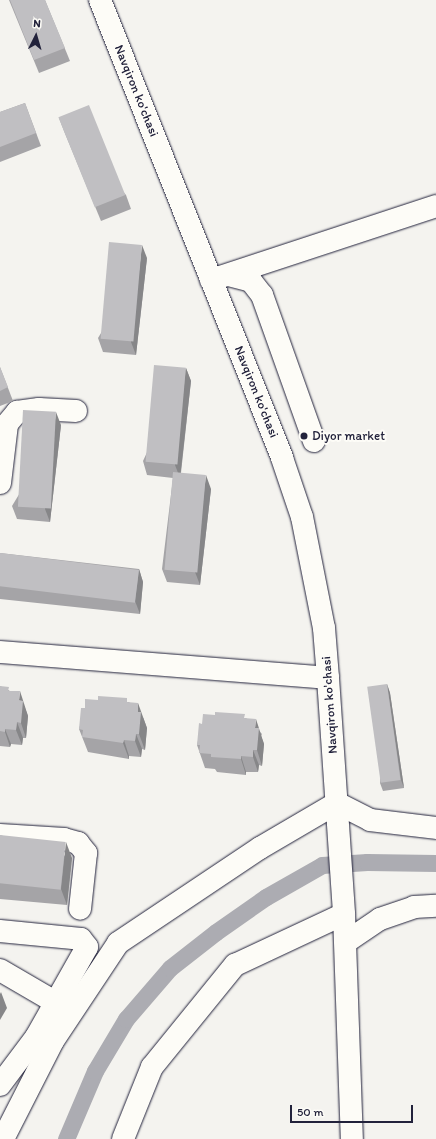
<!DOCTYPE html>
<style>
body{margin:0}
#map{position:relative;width:436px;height:1139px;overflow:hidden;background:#f4f3ef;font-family:Itim,sans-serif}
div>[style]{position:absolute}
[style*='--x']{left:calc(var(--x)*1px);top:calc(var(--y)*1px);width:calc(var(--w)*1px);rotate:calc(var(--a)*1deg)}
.canal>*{height:17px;margin:-8.5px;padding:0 8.5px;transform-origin:8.5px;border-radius:8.5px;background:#acacb2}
.roads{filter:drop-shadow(0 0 1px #22223b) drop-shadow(0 0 1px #22223b)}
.minor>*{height:22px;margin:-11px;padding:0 11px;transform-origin:11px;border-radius:11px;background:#fdfcf7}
.major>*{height:22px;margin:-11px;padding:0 11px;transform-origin:11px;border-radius:11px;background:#fdfcf7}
.wall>*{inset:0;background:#a5a4a7}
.shaded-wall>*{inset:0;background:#868688}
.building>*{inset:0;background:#c0bfc2;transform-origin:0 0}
.dots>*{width:11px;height:11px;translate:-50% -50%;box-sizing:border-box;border:2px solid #fdfcf7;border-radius:50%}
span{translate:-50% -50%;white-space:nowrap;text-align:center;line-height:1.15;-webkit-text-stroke:4px #fdfcf7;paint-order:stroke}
.street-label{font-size:13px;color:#22223b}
.poi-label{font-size:13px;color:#22223b}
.left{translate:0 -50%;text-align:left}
.north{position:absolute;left:16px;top:16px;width:40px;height:40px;-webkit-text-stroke:3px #fdfcf7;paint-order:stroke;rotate:5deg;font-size:11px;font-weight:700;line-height:16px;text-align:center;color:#22223b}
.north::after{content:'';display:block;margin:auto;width:14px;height:18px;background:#22223b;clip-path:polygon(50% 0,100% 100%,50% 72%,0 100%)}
.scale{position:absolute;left:290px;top:1105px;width:123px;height:18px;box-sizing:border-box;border:2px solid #22223b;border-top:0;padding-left:5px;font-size:12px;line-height:14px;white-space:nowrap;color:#22223b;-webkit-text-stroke:3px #fdfcf7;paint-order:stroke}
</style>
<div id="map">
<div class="canal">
<i style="--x:66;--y:1139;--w:74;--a:-66.9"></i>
<i style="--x:95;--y:1071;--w:61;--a:-59.2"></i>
<i style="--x:126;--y:1019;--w:67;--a:-49.2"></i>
<i style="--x:170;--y:968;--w:58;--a:-38"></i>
<i style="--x:216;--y:932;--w:61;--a:-35"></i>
<i style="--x:266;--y:897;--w:64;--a:-29.7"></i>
<i style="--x:322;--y:865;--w:45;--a:-3.8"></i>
<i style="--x:367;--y:862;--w:69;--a:0.8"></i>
</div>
<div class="roads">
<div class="minor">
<i style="--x:229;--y:275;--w:23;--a:15"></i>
<i style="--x:251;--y:281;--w:18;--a:52"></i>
<i style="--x:262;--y:295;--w:155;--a:70.4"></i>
<i style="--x:211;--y:280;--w:237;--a:-18.2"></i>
<i style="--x:0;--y:483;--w:59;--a:-83.2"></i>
<i style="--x:7;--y:424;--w:16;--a:-50"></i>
<i style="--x:17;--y:412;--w:22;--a:-8"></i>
<i style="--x:39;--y:409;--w:37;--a:3"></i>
<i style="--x:0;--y:652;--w:329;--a:4.5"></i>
<i style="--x:0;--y:835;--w:64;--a:3.6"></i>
<i style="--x:64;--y:839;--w:15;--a:16"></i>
<i style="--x:78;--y:843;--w:13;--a:51"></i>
<i style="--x:86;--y:853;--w:56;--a:96.1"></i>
<i style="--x:0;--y:931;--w:81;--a:5.6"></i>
<i style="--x:81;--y:939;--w:10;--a:53"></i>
<i style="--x:87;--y:947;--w:103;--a:119.5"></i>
<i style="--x:36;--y:1037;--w:60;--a:126.9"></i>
<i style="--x:346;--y:942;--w:41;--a:-34.1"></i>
<i style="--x:380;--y:919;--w:36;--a:-19"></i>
<i style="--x:414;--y:907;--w:22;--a:-3"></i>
<i style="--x:0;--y:970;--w:64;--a:30.2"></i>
<i style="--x:3;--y:1139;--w:110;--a:-63"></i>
<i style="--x:53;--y:1041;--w:118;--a:-56.4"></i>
<i style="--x:118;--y:943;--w:171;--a:-33.8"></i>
<i style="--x:260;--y:848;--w:89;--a:-30.3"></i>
<i style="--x:337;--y:803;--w:37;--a:27"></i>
<i style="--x:370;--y:820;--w:66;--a:6.9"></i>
<i style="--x:123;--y:1139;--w:78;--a:-68.1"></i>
<i style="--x:152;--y:1067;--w:132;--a:-50.9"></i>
<i style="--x:235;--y:965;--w:120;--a:-25.1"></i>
</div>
<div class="major">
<i style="--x:100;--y:0;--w:493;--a:68.3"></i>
<i style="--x:282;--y:458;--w:62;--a:71.3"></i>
<i style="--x:302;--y:517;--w:113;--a:78.8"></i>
<i style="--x:324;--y:628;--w:50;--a:85.4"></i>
<i style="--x:328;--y:678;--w:237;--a:86.1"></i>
<i style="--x:344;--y:914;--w:225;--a:88"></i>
</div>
</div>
<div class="wall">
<i style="clip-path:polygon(9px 0,45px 0,70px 61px,39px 73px)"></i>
<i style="clip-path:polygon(25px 103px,41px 146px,0 162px,0 112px)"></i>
<i style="clip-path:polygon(59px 118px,126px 195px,131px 209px,101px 221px,64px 131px)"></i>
<i style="clip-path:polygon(147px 258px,136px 355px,103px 352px,98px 338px)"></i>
<i style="clip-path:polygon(0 367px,13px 401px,0 406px)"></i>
<i style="clip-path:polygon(186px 368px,191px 381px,181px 473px,211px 489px,200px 585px,167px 582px,162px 569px,173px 478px,147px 475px,143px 461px)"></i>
<i style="clip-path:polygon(61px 425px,50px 522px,17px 519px,12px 506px)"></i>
<i style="clip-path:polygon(0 553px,139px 569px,143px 582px,140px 614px,0 599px)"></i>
<i style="clip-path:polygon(387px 684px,390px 693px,404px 788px,383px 791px,380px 783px)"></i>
<i style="clip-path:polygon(0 686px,10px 691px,25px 707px,25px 708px,28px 716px,26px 738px,23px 738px,22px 745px,11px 744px,10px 747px,0 746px)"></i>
<i style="clip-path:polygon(129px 702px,144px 719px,144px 720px,147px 728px,145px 750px,142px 749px,141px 757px,129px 756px,129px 759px,88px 752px,79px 729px,85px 708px)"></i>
<i style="clip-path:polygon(246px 718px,262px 734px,261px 736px,264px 744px,262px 766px,259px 765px,258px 772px,246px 772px,246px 775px,217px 772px,215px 769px,205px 768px,197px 745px,202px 724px)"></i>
<i style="clip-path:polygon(0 835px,72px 858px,67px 905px,0 899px)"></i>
</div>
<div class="shaded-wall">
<i style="clip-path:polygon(142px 245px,147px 258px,136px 355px,131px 342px)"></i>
<i style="clip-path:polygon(186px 368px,191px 381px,180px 478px,175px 465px)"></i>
<i style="clip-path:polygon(56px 412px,61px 425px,50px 522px,45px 509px)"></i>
<i style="clip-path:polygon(206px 475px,211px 489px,200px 585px,195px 572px)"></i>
<i style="clip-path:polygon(139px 569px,143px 582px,140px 614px,135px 601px)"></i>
<i style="clip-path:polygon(387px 684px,390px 693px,404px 788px,401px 780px)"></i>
<i style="clip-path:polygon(20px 691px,28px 716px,26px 738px,21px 723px,19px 700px)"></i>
<i style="clip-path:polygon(138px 703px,147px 728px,145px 750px,139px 734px,138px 712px)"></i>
<i style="clip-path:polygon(256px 719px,264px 744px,262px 766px,257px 750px,255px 728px)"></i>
<i style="clip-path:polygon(17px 722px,23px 738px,22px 745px,16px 730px)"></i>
<i style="clip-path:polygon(5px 729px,11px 744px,10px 747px,5px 732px)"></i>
<i style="clip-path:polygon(136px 734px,142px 749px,141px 757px,135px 741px)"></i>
<i style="clip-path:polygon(124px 740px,129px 756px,129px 759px,123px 743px)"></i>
<i style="clip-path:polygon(253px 750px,259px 765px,258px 772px,253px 757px)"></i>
<i style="clip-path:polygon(241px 756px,246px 772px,246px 775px,241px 759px)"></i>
<i style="clip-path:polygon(66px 842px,72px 858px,67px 905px,61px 889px)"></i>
<i style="clip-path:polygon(1px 992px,7px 1008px,0 1020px,0 994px)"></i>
</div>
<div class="building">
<i style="clip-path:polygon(10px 0,45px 0,65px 48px,34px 60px)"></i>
<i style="clip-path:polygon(25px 103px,36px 133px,0 147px,0 112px)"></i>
<i style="left:89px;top:105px;width:97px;height:33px;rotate:68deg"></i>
<i style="left:109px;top:242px;width:33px;height:97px;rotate:5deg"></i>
<i style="left:154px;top:365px;width:32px;height:97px;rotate:5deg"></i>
<i style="clip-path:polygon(0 367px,8px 387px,0 391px)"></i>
<i style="left:23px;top:410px;width:33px;height:97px;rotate:3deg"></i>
<i style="left:173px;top:472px;width:33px;height:98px;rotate:5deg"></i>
<i style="left:0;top:553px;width:140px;height:33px;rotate:7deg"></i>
<i style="left:387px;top:684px;width:97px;height:20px;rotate:82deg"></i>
<i style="clip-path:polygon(0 686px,9px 687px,8px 691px,20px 691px,19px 700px,23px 701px,21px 723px,17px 722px,16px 730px,5px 729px,5px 732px,0 731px)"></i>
<i style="clip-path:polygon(98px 696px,127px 698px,127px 702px,138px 703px,138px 712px,141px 712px,139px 734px,136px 734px,135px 741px,124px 740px,123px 743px,82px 737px,83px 730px,79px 729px,81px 708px,85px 708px,85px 699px,98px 700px)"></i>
<i style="clip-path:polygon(215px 712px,245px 714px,244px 718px,256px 719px,255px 728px,259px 728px,257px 750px,253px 750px,253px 757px,241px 756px,241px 759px,211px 757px,211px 754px,199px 753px,200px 745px,197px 745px,199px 723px,202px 724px,203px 714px,215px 715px)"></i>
<i style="left:0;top:835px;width:66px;height:48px;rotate:6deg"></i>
</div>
<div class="dots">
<i style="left:304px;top:436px;background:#22223b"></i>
</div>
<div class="street-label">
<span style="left:136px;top:91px;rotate:68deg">Navqiron ko'chasi</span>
<span style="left:256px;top:392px;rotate:68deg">Navqiron ko'chasi</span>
<span style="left:330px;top:705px;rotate:-94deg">Navqiron ko'chasi</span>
</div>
<div class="poi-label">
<span class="left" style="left:312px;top:436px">Diyor market</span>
</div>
<div class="north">N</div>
<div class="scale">50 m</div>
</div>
